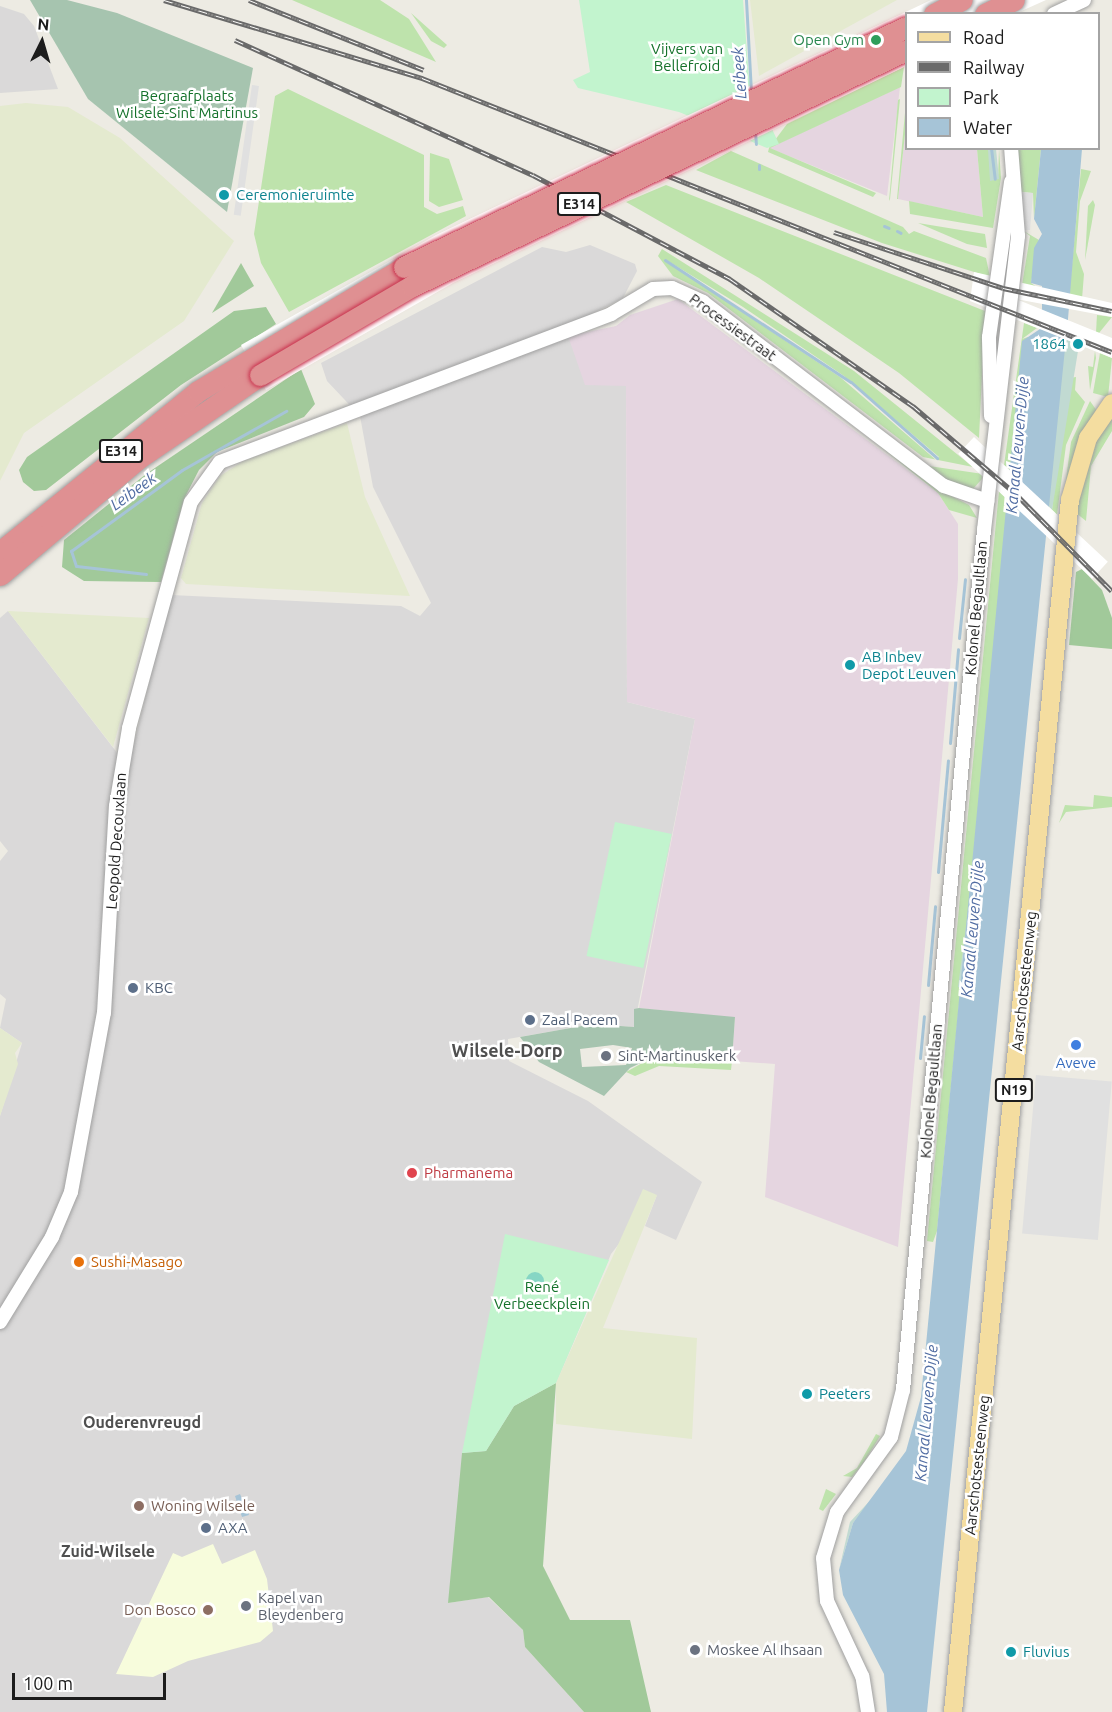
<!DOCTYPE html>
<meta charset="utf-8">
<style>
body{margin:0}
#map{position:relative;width:1112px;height:1712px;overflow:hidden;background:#edebe3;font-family:Ubuntu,sans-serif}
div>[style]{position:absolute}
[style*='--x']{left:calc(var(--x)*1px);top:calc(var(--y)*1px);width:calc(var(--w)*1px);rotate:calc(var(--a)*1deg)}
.residential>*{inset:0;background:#dad9d9}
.industrial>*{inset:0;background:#e5d5e0}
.education>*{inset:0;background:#f7fcdc}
.farmland>*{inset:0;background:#e4eacf}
.grass>*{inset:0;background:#bee3ac}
.forest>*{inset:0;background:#a1c99a}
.wetland>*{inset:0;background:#c1dad2}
.cemetery>*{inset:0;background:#a6c4af}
.park>*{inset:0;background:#c2f4ce;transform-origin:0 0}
.pitch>*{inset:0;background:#86d6c4}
.round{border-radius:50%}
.parking>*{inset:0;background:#e0e0e0;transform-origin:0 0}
.water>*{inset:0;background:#a6c4d7}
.pier>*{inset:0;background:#fff;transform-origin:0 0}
.stream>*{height:3px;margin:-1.5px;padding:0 1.5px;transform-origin:1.5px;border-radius:1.5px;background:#a6c4d7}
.roads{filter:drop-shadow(0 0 2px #a0a0a0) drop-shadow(0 0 2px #a0a0a0)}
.minor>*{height:14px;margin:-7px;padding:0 7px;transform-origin:7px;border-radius:7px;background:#fff}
.major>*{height:18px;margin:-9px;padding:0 9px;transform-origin:9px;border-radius:9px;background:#f4dda0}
.highway>*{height:21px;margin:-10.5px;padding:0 10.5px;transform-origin:10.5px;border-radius:10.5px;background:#df9092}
.rail>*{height:5px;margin-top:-2.5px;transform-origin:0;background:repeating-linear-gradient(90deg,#fff 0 9px,#6a6a6a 0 18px);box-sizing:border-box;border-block:2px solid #6a6a6a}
.bridges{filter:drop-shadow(0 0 2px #c9314d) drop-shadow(0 0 2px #c9314d)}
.highway-bridge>*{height:21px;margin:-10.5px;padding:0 10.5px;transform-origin:10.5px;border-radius:10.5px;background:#df9092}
.dots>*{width:16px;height:16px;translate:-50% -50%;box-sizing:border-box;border:3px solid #fff;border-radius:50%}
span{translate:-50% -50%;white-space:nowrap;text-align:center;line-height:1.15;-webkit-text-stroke:5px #fff;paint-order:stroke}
.shield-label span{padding:2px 4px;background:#fff;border:2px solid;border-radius:4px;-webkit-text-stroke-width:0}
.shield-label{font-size:14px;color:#1c1c1c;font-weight:700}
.leisure-label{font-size:15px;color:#27864d}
.right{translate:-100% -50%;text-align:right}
.park-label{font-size:15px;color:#14712a}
.culture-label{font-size:15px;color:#0d838f}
.left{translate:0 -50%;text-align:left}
.street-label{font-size:15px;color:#1c1c1c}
.service-label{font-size:15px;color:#4e5e75}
.worship-label{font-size:15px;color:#5b616d}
.shop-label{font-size:15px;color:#366cbe}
.health-label{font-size:15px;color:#be3a42}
.food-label{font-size:15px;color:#c56008}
.education-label{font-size:15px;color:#785e54}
.water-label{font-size:16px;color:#516da3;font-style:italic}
.neighbourhood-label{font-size:16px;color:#4f4f4f;font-weight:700}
.quarter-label{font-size:18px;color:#4f4f4f;font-weight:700}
.legend{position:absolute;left:905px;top:12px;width:195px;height:138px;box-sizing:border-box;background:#fff;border:2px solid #a4a4a4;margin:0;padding:8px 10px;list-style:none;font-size:18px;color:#1c1c1c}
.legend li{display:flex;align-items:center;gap:12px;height:30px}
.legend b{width:30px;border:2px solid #a4a4a4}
.north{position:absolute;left:12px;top:12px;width:60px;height:60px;-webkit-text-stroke:4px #fff;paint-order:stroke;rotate:5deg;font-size:16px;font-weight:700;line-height:24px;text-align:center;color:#1c1c1c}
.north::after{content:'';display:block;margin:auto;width:21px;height:27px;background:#1c1c1c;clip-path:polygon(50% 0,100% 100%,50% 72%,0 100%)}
.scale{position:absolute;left:12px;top:1673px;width:154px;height:27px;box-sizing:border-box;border:3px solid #1c1c1c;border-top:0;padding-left:8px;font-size:18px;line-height:21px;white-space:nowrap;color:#1c1c1c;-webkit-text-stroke:4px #fff;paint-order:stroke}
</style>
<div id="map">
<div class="residential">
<i style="clip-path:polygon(0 6px,24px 14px,34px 26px,58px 89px,0 93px)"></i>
<i style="clip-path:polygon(590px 245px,635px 264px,637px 271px,623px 298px,574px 323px,626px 385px,627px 702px,695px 719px,634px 1027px,593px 1024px,508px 1039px,509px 1061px,588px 1101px,702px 1182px,676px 1240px,645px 1226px,657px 1195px,611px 1254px,556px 1383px,514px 1406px,448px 1603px,488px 1597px,523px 1630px,525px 1647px,584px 1712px,0 1712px,0 1116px,22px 1043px,0 1028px,6px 999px,0 994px,0 861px,8px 851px,0 841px,0 618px,8px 611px,128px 767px,171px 595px,401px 606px,420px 616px,431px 603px,373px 487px,360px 416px,327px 381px,321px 363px,542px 247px,566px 252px)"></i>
</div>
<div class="industrial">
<i style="clip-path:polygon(900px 87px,887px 196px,769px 148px)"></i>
<i style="clip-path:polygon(906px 125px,906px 148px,977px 149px,983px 217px,898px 199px)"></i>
<i style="clip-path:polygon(678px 299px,938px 493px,958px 524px,958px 579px,898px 1247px,765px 1197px,775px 1064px,732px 1061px,735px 1018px,639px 1008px,695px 719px,627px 702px,626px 386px,585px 385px,568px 336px,616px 326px,630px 315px)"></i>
</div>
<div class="education">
<i style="clip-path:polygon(213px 1544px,222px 1564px,255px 1550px,267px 1579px,273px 1631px,260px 1642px,188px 1661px,153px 1677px,116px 1674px,173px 1553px,182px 1557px)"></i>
</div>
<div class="farmland">
<i style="clip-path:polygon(750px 0,897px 0,759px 76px)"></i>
<i style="clip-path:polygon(26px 103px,68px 107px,120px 138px,234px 241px,184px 321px,24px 433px,0 481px,0 106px)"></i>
<i style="clip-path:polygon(347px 423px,365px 497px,410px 596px,186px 584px,181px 578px,202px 503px,220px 476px,243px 461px)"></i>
<i style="clip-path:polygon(8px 611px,149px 618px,113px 747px)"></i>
<i style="clip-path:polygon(0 1028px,22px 1043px,15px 1053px,18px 1064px,0 1116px)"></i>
<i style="clip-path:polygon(643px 1189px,657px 1195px,603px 1328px,697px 1338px,692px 1439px,556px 1424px,556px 1383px)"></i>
</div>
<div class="grass">
<i style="clip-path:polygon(292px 0,380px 0,409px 19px,436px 62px)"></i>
<i style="clip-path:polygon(411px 13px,447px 45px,444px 48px,431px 41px)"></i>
<i style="clip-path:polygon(904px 67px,901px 87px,770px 148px,876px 193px,873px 197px,768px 152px,769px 148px,787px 124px)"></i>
<i style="clip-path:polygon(288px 89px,424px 155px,424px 207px,437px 214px,463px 206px,466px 216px,289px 312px,261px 263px,254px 234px,275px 96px)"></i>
<i style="clip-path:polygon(900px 99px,890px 199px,889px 201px,898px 100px)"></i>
<i style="clip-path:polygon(906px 102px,906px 125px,898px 199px,897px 199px)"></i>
<i style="clip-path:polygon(977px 149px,988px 149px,998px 179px,999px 149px,1001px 178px,993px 228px,910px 214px,909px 201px,983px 217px)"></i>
<i style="clip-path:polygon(1017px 149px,1041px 149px,1034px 219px,1033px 193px,1021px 192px)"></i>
<i style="clip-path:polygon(731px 151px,903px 227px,909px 234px,914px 231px,986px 258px,990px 277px,882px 243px,696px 170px)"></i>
<i style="clip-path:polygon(430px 153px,449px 159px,463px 200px,439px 207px,429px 201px)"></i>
<i style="clip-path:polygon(1081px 169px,1091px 171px,1080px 201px,1076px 252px,1084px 274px,1082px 299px,1069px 296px)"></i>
<i style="clip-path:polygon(666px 185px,985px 311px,979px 438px,899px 373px,759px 278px,626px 202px)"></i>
<i style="clip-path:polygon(1093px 200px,1095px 205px,1085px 260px,1088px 206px)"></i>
<i style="clip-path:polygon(918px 223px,985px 234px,987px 248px,967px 244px)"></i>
<i style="clip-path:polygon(1022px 230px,1039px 240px,1031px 283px,1041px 290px,1022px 285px,1030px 236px)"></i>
<i style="clip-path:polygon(evenodd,662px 249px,854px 371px,973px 467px,923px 457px,708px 293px,673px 276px,658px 256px,662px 249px,664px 260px,668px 261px,743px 307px,844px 376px,939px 457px,936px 460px,840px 377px,664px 260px)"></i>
<i style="clip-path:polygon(1097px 315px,1112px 317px,1099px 333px,1096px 332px)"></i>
<i style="clip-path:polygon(1024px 323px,1037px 328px,1022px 339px,1028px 337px,1010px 470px,1004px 465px)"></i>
<i style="clip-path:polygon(1095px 351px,1096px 358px,1090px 390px,1088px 366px,1093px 367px)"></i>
<i style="clip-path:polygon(1100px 353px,1112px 358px,1108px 397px,1093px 393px)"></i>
<i style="clip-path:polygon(1076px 377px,1075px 390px,1085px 402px,1066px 445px,1057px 515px,1052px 510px,1057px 455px,1070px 378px)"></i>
<i style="clip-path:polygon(1090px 401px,1097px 411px,1061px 517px,1071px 442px)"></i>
<i style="clip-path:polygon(830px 406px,938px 489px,969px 505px,977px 518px,949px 510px,938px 493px)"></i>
<i style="clip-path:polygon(1112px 412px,1112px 431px,1091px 466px,1086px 521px,1076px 513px,1084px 462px)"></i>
<i style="clip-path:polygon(929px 466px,983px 474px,982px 479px,972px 490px,949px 483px)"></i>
<i style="clip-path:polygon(999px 491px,1008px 500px,1006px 520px,937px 1231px,933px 1242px,927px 1241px)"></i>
<i style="clip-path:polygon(1094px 795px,1112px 797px,1112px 807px,1066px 812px,1059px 823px,1065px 805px,1093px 807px)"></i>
<i style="clip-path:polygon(655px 1056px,732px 1061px,731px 1070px,659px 1066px,635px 1076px,626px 1072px)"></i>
<i style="clip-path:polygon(876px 1434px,880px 1436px,864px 1462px,852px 1477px,843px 1476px,857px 1468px)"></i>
<i style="clip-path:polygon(826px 1489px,836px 1494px,823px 1511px,819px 1509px)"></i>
</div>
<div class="forest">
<i style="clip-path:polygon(241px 263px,254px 286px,212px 313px)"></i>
<i style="clip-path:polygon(266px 307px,276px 324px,181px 385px,46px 490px,34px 491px,23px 482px,19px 470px,27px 457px,234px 311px)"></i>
<i style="clip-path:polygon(301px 369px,315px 404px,304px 417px,217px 452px,199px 470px,184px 499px,161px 582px,84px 581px,62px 567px,64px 540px,146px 474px)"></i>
<i style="clip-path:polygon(1082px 569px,1102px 590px,1112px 618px,1112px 649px,1069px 645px,1076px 572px)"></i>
<i style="clip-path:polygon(556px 1383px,543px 1566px,570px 1620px,630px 1620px,651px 1712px,584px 1712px,525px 1647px,523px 1630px,489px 1597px,448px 1603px,462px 1453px,486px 1451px,514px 1406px)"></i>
</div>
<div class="wetland">
<i style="clip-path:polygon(988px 149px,996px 149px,999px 179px,990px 181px)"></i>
<i style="clip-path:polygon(1065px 339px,1079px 345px,1052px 510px,1047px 505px)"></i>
<i style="clip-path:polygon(970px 896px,961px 988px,958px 987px)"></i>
<i style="clip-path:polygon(878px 1492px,853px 1523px,839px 1570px,850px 1522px)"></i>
</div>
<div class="cemetery">
<i style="clip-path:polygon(30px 0,67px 0,117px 13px,253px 68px,227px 212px,88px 99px)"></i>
<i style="clip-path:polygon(evenodd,639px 1008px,735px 1017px,732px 1061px,655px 1056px,630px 1068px,604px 1096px,539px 1062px,520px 1037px,593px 1024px,634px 1027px,634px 1009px,639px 1008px,613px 1045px,632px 1048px,626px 1065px,582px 1067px,580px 1049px,613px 1045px)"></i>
</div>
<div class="park">
<i style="clip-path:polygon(579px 0,743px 0,749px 79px,779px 144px,767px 148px,679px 112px,578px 88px,573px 80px,590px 72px)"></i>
<i style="left:615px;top:822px;width:58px;height:137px;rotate:12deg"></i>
<i style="clip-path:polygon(505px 1234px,609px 1260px,556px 1383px,514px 1406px,486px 1451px,462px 1453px)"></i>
</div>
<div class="pitch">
<i class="round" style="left:526px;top:1272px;width:18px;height:18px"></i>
</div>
<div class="parking">
<i style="left:252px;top:85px;width:7px;height:131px;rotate:8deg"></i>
<i style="clip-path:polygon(1021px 192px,1033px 193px,1030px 230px,1022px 230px)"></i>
<i style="left:1036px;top:1075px;width:76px;height:159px;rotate:5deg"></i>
</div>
<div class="water">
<i style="clip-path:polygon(1041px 149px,1082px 149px,1068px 319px,927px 1712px,887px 1712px,884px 1674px,843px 1595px,839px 1570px,853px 1523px,906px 1451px,921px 1397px,1022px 341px,1040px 329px,1042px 308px,1042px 286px,1031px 283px,1034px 248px,1042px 234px,1034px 219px)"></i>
<i style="clip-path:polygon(240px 1494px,249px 1515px,242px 1517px,235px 1496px)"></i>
</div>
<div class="pier">
<i style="clip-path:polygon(931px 0,1046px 0,1017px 13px,906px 14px,906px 66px,453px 283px,266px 390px,241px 345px,436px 235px)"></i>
<i style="clip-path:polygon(974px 272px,1112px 303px,1112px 317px,1016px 299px,1112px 338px,1112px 358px,970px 301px)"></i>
<i style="left:974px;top:437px;width:183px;height:23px;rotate:43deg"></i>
</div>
<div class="stream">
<i style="--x:746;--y:0;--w:91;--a:86.9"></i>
<i style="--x:755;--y:131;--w:13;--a:86"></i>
<i style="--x:991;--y:148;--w:31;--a:83"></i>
<i style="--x:759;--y:169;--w:4;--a:-90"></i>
<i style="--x:884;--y:226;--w:5;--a:22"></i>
<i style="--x:897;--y:231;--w:4;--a:27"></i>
<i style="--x:665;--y:260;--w:222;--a:33.3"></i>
<i style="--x:851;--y:382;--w:115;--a:41.5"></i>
<i style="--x:146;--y:574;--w:70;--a:-173.5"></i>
<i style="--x:76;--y:566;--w:16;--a:-108"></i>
<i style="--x:71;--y:551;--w:137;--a:-36.1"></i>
<i style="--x:182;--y:470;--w:120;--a:-29.6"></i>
<i style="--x:959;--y:638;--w:59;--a:-84.2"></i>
<i style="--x:950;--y:743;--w:94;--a:-85.1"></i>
<i style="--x:938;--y:872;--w:112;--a:-84.9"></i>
<i style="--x:928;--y:985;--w:79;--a:-84.9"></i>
<i style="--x:920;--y:1058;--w:42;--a:-84.6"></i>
</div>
<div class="roads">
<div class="minor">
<i style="--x:1054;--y:14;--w:33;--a:-25"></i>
<i style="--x:991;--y:416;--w:79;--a:-91.5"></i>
<i style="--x:989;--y:337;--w:157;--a:-81.9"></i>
<i style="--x:0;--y:1322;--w:100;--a:-58.5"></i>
<i style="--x:52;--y:1237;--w:49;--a:-67.1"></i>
<i style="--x:71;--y:1192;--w:182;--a:-79.6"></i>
<i style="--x:104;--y:1013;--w:207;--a:-86.7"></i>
<i style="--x:116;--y:806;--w:79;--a:-80.5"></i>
<i style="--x:129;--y:728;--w:234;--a:-74.7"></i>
<i style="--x:191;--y:502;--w:49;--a:-54.1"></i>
<i style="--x:220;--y:462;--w:418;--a:-20.7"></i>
<i style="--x:611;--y:314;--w:49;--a:-30.8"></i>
<i style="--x:653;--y:289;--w:19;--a:-3"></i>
<i style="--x:672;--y:288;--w:34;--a:24"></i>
<i style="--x:703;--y:302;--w:303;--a:37.4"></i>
<i style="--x:944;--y:486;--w:46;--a:19.2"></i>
<i style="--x:868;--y:1712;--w:36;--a:-99"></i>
<i style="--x:862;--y:1676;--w:83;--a:-115"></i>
<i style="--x:827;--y:1601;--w:43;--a:-95.3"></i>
<i style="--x:823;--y:1558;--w:48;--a:-73.1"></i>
<i style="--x:837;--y:1512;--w:92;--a:-54.2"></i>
<i style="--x:891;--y:1437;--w:49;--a:-75.7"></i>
<i style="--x:903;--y:1390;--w:864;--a:-84.62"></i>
<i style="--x:984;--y:530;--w:296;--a:-83.4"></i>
<i style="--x:1018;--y:236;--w:88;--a:-94.5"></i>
</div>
<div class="major">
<i style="--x:953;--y:1712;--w:1218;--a:-84.49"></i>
<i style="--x:1070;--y:500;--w:65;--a:-73.8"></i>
<i style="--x:1088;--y:438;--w:42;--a:-55.6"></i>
</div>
<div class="highway">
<i style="--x:934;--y:14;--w:31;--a:-27"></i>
<i style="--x:985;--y:14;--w:32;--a:-26"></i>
<i style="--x:0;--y:552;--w:255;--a:-39.1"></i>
<i style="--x:198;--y:391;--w:240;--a:-31"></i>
<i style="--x:0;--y:575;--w:182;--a:-40.1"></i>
<i style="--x:139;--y:458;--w:147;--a:-34.4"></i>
</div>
</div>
<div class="rail">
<i style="--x:164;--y:0;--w:270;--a:16.8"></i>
<i style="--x:422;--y:78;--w:742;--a:21.66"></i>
<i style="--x:249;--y:0;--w:188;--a:21.8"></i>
<i style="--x:235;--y:40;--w:327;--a:24.4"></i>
<i style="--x:533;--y:175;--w:223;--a:27.8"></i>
<i style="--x:730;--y:279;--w:223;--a:34.8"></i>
<i style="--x:913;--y:406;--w:135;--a:40.5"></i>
<i style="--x:1016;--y:494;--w:136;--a:45.3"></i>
<i style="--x:834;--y:232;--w:178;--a:18.3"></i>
<i style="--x:1003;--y:288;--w:111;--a:11.9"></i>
</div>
<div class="bridges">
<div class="highway-bridge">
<i style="--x:404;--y:267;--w:556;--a:-25.55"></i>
<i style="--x:260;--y:375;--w:176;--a:-30.4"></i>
<i style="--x:412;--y:286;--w:547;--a:-25.54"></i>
</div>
</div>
<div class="dots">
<i style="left:876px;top:40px;background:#2e9e5b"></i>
<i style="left:224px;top:195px;background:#0f9aa8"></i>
<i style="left:1078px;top:344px;background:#0f9aa8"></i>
<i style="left:850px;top:665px;background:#0f9aa8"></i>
<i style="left:133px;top:988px;background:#5c6f8a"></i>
<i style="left:530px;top:1020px;background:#5c6f8a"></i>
<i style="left:1076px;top:1045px;background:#3f7fe0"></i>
<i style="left:606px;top:1056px;background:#6b7280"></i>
<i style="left:412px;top:1173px;background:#e0444e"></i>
<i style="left:79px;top:1262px;background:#e8710a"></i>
<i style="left:807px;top:1394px;background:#0f9aa8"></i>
<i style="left:139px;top:1506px;background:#8d6e63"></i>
<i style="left:206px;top:1528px;background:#5c6f8a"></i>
<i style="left:246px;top:1606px;background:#6b7280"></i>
<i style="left:208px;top:1610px;background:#8d6e63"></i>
<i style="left:695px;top:1650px;background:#6b7280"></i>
<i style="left:1011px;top:1652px;background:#0f9aa8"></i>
</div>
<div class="shield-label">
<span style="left:579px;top:204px">E314</span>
<span style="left:121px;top:451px">E314</span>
<span style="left:1014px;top:1090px">N19</span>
</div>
<div class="leisure-label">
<span class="right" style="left:864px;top:40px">Open Gym</span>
</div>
<div class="park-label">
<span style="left:687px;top:57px">Vijvers van<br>Bellefroid</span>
<span style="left:187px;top:104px">Begraafplaats<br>Wilsele-Sint Martinus</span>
<span style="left:542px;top:1295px">René<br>Verbeeckplein</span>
</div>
<div class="culture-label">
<span class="left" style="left:236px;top:195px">Ceremonieruimte</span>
<span class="right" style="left:1066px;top:344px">1864</span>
<span class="left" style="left:862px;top:665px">AB Inbev<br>Depot Leuven</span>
<span class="left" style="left:819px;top:1394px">Peeters</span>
<span class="left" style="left:1023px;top:1652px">Fluvius</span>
</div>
<div class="street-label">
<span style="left:733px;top:327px;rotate:36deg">Processiestraat</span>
<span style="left:976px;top:608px;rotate:-85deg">Kolonel Begaultlaan</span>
<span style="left:116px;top:841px;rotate:-86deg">Leopold Decouxlaan</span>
<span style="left:1024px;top:981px;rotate:-84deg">Aarschotsesteenweg</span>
<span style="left:931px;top:1091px;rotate:-85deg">Kolonel Begaultlaan</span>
<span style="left:977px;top:1465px;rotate:-84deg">Aarschotsesteenweg</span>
</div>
<div class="service-label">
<span class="left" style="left:145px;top:988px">KBC</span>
<span class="left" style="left:542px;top:1020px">Zaal Pacem</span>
<span class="left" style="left:218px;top:1528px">AXA</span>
</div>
<div class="worship-label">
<span class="left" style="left:618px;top:1056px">Sint-Martinuskerk</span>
<span class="left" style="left:258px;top:1606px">Kapel van<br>Bleydenberg</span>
<span class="left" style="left:707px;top:1650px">Moskee Al Ihsaan</span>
</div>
<div class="shop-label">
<span style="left:1076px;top:1063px">Aveve</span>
</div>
<div class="health-label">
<span class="left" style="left:424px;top:1173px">Pharmanema</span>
</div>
<div class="food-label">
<span class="left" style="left:91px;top:1262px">Sushi-Masago</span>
</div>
<div class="education-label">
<span class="left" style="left:151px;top:1506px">Woning Wilsele</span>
<span class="right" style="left:196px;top:1610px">Don Bosco</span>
</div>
<div class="water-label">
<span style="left:739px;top:73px;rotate:-94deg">Leibeek</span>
<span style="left:1017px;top:445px;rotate:-85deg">Kanaal Leuven-Dijle</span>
<span style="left:133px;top:491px;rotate:-36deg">Leibeek</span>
<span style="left:972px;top:929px;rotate:-85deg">Kanaal Leuven-Dijle</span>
<span style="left:926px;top:1413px;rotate:-85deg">Kanaal Leuven-Dijle</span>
</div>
<div class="neighbourhood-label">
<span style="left:142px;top:1422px">Ouderenvreugd</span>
<span style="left:108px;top:1551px">Zuid-Wilsele</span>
</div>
<div class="quarter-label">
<span style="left:507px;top:1050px">Wilsele-Dorp</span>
</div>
<ul class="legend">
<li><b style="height:8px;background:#f4dda0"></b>Road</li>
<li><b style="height:8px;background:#6a6a6a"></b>Railway</li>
<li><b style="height:16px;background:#c2f4ce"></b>Park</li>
<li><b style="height:16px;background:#a6c4d7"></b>Water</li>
</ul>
<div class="north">N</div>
<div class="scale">100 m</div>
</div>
